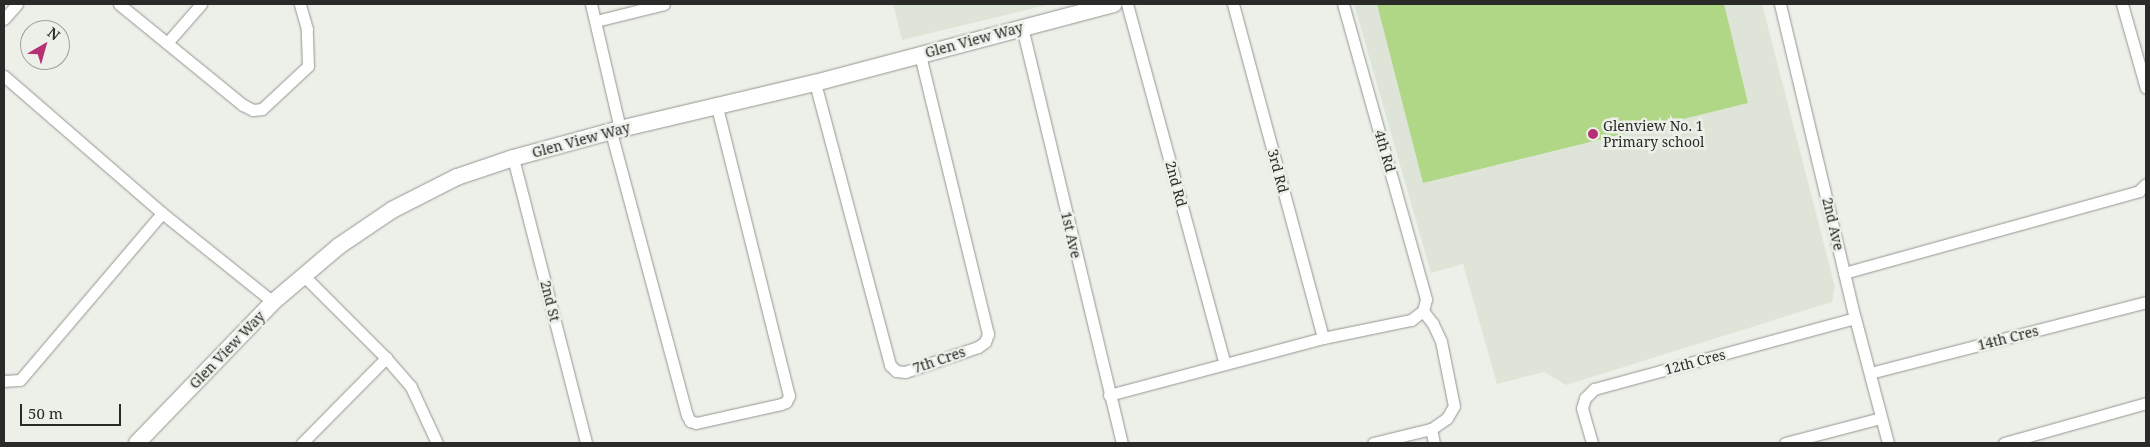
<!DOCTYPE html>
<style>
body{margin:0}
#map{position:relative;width:2150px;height:447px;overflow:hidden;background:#ecf0e9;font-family:"Noto Serif",serif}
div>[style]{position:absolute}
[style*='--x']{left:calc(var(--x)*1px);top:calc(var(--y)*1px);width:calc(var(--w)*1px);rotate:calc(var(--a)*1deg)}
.built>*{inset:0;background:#dee5d8}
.green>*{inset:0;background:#b0d786}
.roads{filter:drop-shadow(0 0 1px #939690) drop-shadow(0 0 1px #939690)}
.street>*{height:11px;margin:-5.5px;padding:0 5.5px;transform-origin:5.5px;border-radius:5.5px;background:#fff}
.secondary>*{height:16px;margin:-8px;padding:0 8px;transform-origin:8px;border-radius:8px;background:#fff}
.dots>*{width:14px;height:14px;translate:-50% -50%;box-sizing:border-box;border:2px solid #ecf0e9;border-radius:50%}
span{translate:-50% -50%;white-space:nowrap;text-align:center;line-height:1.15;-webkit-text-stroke:5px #ecf0e9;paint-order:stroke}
.street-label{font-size:14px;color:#2a2b29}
.poi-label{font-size:14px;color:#2a2b29}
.left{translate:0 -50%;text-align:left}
.frame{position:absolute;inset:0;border:5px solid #2a2b29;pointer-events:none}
.north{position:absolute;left:20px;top:20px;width:50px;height:50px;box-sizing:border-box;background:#ecf0e9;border:1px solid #9ea19c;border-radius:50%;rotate:38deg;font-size:14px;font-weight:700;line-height:20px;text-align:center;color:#2a2b29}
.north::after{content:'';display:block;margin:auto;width:18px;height:22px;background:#b63073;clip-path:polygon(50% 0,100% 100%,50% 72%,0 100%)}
.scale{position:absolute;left:20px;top:404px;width:101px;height:22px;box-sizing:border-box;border:2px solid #2a2b29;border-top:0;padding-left:6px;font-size:15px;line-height:18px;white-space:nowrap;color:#2a2b29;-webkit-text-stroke:4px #ecf0e9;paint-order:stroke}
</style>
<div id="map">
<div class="built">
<i style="clip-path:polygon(893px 4px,1051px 4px,902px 40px)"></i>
<i style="clip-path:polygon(1354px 4px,1762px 4px,1835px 287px,1832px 302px,1566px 385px,1544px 372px,1497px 384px,1463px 264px,1431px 273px)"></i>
</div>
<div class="green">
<i style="clip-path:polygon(1377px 4px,1724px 4px,1748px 103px,1423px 183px)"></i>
</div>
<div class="roads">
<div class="street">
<i style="--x:119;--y:4;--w:160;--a:39.2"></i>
<i style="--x:243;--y:105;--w:11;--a:27"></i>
<i style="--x:253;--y:110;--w:9;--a:-6"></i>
<i style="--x:262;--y:109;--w:63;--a:-43.1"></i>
<i style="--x:308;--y:66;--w:37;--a:-92"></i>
<i style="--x:307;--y:29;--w:26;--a:-106"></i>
<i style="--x:591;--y:4;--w:128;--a:76.9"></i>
<i style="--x:1127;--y:4;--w:373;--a:74.8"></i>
<i style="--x:1233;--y:4;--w:346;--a:74.9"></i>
<i style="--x:1780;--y:4;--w:323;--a:76.6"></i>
<i style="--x:1855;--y:318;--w:129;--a:75.2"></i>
<i style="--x:2122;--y:4;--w:87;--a:74.1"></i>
<i style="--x:4;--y:19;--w:20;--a:-49"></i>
<i style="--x:596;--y:21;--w:70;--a:-14"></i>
<i style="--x:1022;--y:27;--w:428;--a:76.5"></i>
<i style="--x:167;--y:43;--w:52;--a:-48.9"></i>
<i style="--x:4;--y:76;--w:209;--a:40.9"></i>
<i style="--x:162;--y:213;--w:142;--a:38.7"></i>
<i style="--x:815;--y:83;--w:292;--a:75.1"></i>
<i style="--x:890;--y:365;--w:8;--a:45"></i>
<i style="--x:896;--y:371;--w:9;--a:6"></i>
<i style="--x:905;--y:372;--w:77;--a:-18.9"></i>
<i style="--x:978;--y:347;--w:9;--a:-36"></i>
<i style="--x:985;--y:342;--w:9;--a:-69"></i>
<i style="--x:988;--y:334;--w:288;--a:-103.7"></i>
<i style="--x:611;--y:132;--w:293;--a:75"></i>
<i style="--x:687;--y:415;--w:7;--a:63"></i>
<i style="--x:690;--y:421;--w:6;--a:18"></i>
<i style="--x:696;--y:423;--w:87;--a:-12.6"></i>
<i style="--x:781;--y:404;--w:5;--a:-22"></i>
<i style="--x:786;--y:402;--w:7;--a:-63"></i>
<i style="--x:789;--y:396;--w:298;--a:-104"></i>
<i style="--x:513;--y:158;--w:294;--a:75.6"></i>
<i style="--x:1844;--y:273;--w:306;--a:-15.5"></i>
<i style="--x:2139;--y:191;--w:10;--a:-45"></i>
<i style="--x:303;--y:275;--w:117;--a:45"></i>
<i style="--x:386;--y:358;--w:38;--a:49"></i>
<i style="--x:411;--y:387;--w:62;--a:65.1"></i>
<i style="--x:1423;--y:311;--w:16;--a:52"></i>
<i style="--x:1433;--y:324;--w:19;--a:65"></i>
<i style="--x:1441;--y:341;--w:66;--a:78.7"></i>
<i style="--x:1454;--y:406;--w:14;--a:120"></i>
<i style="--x:1447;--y:418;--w:19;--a:145"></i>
<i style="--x:1870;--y:373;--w:285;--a:-14.4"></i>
<i style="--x:4;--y:381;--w:16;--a:-4"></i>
<i style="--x:20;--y:380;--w:219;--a:-49.6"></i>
<i style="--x:1109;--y:395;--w:221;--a:-14.9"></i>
<i style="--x:1323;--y:338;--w:90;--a:-11.6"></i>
<i style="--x:1411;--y:320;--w:15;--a:-37"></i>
<i style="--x:1423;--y:311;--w:12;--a:-76"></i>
<i style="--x:1426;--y:299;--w:306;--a:-105.7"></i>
<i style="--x:302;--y:443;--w:120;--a:-45.3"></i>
<i style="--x:1373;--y:443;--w:60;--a:-13.6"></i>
<i style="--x:1431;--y:429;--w:14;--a:78"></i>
<i style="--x:1592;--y:443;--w:36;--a:-106"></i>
<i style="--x:1582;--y:408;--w:10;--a:-73"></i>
<i style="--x:1585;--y:398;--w:13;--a:-45"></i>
<i style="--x:1594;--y:389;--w:270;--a:-15.2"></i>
<i style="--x:1785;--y:443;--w:99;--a:-14.6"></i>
<i style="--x:2004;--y:443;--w:148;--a:-15.7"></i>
</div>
<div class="secondary">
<i style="--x:137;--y:443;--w:196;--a:-46"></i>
<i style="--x:273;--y:302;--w:87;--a:-40.3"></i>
<i style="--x:339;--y:246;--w:64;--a:-34.2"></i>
<i style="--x:392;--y:210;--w:73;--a:-26.9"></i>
<i style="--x:457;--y:177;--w:59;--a:-18.7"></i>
<i style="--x:513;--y:158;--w:111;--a:-15.2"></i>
<i style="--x:620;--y:129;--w:200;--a:-13.3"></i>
<i style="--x:815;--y:83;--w:309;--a:-14.8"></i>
</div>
</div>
<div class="dots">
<i style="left:1593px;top:134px;background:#b63073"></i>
</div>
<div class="street-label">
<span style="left:974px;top:40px;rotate:-15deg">Glen View Way</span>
<span style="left:581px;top:140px;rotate:-15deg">Glen View Way</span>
<span style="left:1385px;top:151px;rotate:74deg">4th Rd</span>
<span style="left:1278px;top:171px;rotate:75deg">3rd Rd</span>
<span style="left:1176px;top:184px;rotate:75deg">2nd Rd</span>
<span style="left:1833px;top:224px;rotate:77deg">2nd Ave</span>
<span style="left:1071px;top:235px;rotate:77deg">1st Ave</span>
<span style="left:550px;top:301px;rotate:76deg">2nd St</span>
<span style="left:2008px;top:338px;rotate:-14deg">14th Cres</span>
<span style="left:227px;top:350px;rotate:-46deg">Glen View Way</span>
<span style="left:939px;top:360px;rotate:-19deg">7th Cres</span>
<span style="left:1695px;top:362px;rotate:-15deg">12th Cres</span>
</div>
<div class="poi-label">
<span class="left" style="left:1603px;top:134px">Glenview No. 1<br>Primary school</span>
</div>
<div class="frame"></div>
<div class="north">N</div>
<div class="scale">50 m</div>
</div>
